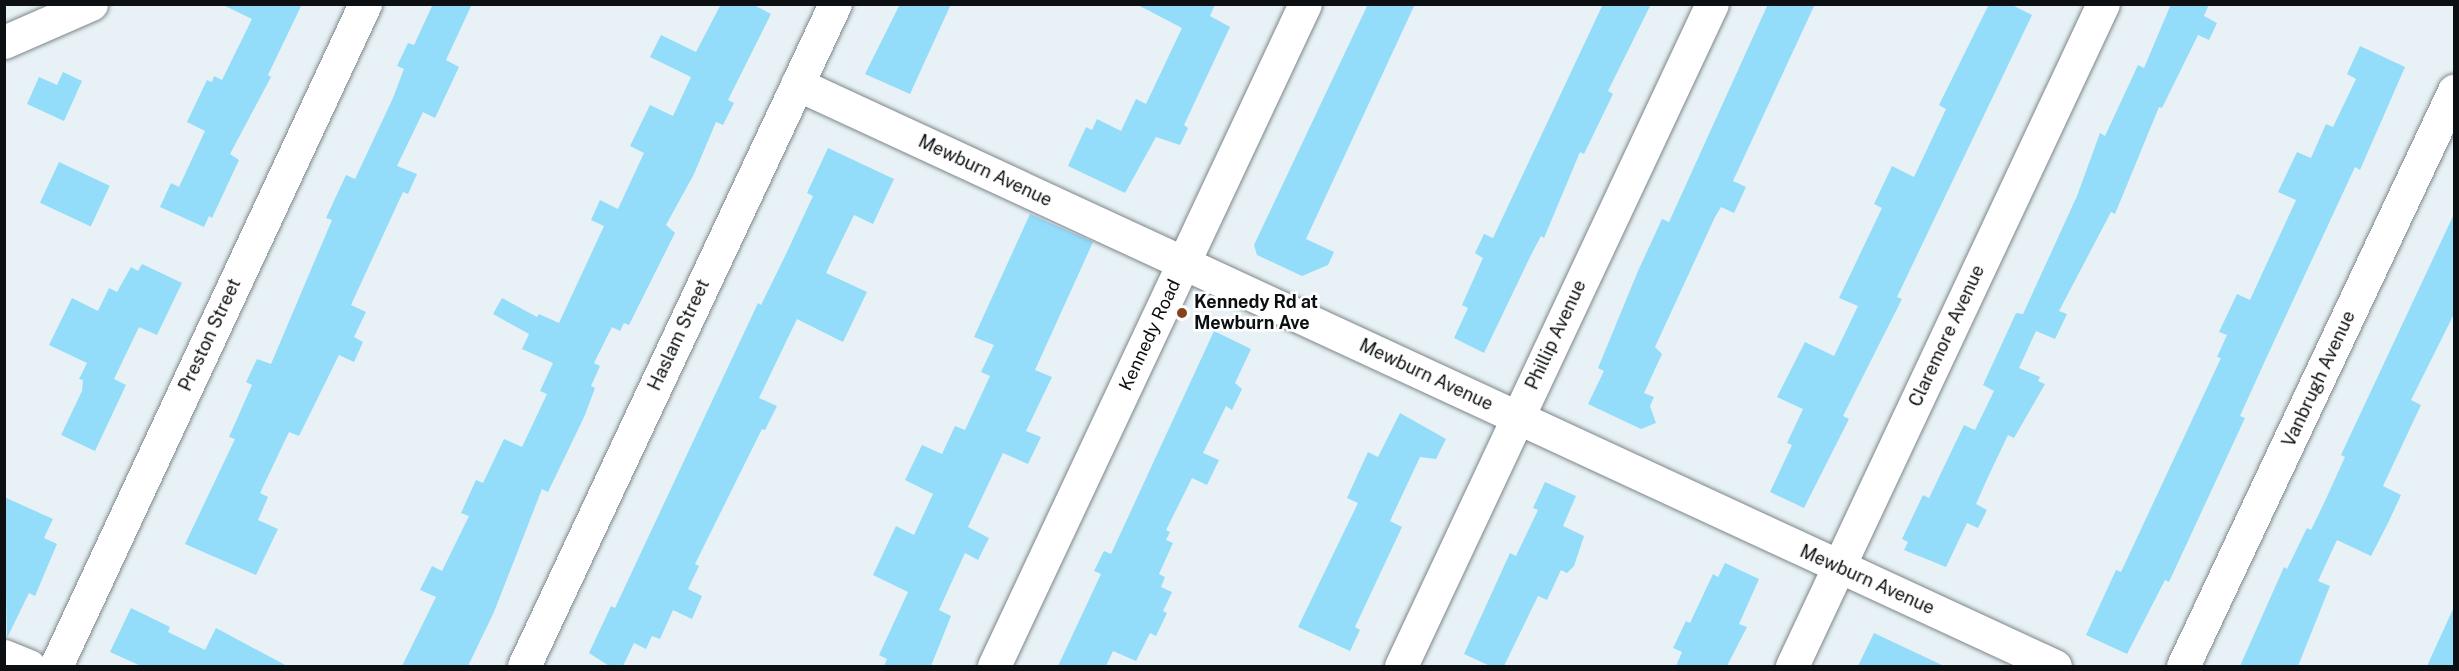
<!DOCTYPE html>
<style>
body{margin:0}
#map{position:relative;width:2459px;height:671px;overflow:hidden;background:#e8f2f6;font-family:"Public Sans",sans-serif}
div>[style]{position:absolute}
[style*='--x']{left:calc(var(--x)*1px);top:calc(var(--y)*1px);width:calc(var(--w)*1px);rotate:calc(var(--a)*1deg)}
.building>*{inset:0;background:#93dcfa;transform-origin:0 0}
.roads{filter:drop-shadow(0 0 2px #7e868a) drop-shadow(0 0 2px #7e868a)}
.minor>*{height:33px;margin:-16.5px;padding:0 16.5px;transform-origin:16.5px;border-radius:16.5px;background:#fff}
.dots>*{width:16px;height:16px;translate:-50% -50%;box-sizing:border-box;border:3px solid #fff;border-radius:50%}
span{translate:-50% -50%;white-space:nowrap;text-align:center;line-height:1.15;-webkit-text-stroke:5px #fff;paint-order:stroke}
.street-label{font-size:18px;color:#0d1012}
.poi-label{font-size:18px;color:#0d1012;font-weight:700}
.left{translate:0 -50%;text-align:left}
.frame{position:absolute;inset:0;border:6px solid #0d1012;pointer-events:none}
</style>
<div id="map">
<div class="building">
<i style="clip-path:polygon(221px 4px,302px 4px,268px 75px,271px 77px,230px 154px,239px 160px,212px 218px,209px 216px,204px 227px,160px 207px,171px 183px,179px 187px,205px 131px,187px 122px,207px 80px,212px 82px,214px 76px,222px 80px,252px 19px)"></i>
<i style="clip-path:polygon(433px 4px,472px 4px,446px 60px,459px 67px,435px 118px,423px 112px,397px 166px,417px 174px,408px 194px,403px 192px,351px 305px,366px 312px,354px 337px,363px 342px,354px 362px,339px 355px,299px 436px,289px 432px,260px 493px,268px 497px,258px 520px,278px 529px,256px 575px,185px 544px,235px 439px,229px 437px,252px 385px,246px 382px,257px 359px,271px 364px,332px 220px,326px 218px,346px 175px,355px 179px,393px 98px,404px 69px,397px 66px,408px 43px,414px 45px)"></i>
<i style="clip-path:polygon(721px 4px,752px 4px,771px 14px,728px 100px,734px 103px,723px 125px,716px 122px,694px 174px,666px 225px,675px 233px,629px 325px,624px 323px,620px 331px,612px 327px,594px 363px,600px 366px,591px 386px,595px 388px,585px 415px,548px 492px,542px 489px,494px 612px,468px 666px,402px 666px,436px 597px,420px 590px,432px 566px,442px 571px,469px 516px,461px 513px,476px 480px,483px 483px,504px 439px,522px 447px,547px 394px,540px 391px,553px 363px,522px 349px,529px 334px,493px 314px,502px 298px,537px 317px,539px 314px,559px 323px,604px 226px,591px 220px,600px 200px,618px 209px,644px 153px,630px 146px,650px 105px,673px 116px,691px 77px,650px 57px,661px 35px,696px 52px)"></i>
<i style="clip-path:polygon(900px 4px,951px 4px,910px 94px,865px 74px)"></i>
<i style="clip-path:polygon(1136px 4px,1215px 4px,1210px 16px,1230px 27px,1184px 125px,1188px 128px,1180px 145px,1156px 137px,1125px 193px,1068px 166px,1086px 127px,1092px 130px,1097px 119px,1121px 131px,1136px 99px,1146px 104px,1182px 28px)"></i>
<i style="clip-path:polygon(1368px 4px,1415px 4px,1306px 239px,1334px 252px,1328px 265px,1302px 276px,1257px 255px,1254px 245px)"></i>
<i style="clip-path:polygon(1603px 4px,1651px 4px,1608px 91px,1613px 94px,1584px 154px,1580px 152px,1544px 238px,1541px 236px,1531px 255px,1484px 353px,1454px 338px,1468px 308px,1462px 305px,1483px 258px,1475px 253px,1484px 234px,1493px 238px)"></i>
<i style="clip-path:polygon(1768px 4px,1815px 4px,1733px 181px,1746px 187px,1734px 213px,1721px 207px,1715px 217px,1655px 347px,1662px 354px,1644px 393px,1654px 397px,1650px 406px,1656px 423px,1641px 429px,1588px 404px,1604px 371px,1598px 368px,1638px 271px,1662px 219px,1669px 222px)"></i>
<i style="clip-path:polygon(1989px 4px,2010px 4px,2032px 15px,1897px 297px,1902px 299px,1843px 416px,1849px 419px,1804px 508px,1770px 492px,1792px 445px,1787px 443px,1803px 409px,1777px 397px,1805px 342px,1834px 356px,1858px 306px,1839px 298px,1882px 208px,1874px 204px,1892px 166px,1914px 177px,1946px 109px,1939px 105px)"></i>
<i style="clip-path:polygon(2171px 4px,2209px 4px,2204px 16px,2217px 23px,2209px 40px,2198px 35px,2162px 108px,2159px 107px,2115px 214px,2111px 212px,2059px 311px,2067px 314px,2055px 339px,2036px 331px,2019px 368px,2040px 377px,2038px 381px,2045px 384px,2014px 438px,2008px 435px,1988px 477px,1976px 504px,1987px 510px,1978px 528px,1967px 523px,1946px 567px,1904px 550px,1908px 542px,1902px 539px,1923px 495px,1929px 498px,1964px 425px,1975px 430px,1994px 391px,1983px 385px,2016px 313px,2023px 314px,2077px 196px,2100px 133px,2105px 136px,2138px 65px,2144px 68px)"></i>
<i style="clip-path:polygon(2360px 46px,2405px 67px,2360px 170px,2355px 167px,2264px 363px,2240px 416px,2245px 418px,2169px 582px,2165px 580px,2127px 654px,2086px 635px,2116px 570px,2121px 572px,2221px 358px,2217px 357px,2227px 335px,2219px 332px,2237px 294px,2250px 300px,2296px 200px,2278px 192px,2297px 152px,2311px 158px,2326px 124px,2333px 127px,2356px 79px,2347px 74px)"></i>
<i style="clip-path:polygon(63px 72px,82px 81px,64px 121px,27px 104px,39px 77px,57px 85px)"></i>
<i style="clip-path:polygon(828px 148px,894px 179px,873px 224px,854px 215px,826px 273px,867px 292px,843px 342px,797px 319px,759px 398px,777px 406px,765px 430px,762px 429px,695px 564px,699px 566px,688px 589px,702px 596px,692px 619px,673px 610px,660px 639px,652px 636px,646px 649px,634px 643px,623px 666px,609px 666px,589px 653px,611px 606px,615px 608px,758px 303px,761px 305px,786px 254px,813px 196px,807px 193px)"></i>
<i style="left:59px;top:162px;width:56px;height:45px;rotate:25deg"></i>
<i style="clip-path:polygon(1030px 214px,1093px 242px,1035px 370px,1052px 377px,1026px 431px,1041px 437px,1028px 464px,1003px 453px,968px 527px,989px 538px,978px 560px,965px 553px,939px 610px,951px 616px,931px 666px,884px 666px,887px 659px,879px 655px,908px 592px,873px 575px,896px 526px,914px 535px,933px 494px,905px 480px,922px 445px,942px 454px,955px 426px,965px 430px,990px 376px,981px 372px,994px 345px,974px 337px)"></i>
<i style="clip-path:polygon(2454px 214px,2454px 314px,2411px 400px,2421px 405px,2383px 486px,2401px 495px,2388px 523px,2371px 556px,2337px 540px,2318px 581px,2330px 586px,2298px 666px,2240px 666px,2284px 567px,2287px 569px,2307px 528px,2311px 530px,2325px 501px,2345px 457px,2341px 455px)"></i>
<i style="clip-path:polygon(142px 264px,182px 283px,157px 335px,139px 327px,114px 379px,126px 385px,95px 451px,61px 435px,82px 391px,83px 380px,79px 379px,87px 363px,49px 345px,72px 298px,98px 311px,109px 288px,117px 292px,131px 267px,138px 271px)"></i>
<i style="clip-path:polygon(1214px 331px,1251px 349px,1235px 383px,1242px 389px,1232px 410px,1226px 406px,1203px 453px,1219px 460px,1207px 485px,1192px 478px,1166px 530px,1170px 532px,1166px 540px,1173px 543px,1159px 574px,1165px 577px,1161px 587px,1172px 592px,1163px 611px,1167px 613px,1156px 636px,1150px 633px,1136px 661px,1113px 651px,1106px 666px,1058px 666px,1101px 574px,1094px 571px,1104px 551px,1111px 554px)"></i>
<i style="clip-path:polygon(1400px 413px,1446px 439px,1436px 459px,1420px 457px,1390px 521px,1402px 527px,1355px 627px,1360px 630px,1350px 651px,1298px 627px,1358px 503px,1347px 498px,1368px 452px,1378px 457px)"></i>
<i style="clip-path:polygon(1545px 482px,1576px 496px,1563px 526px,1584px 536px,1574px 566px,1567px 573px,1561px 570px,1547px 600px,1538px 596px,1504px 666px,1490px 666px,1464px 654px,1510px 553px,1516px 556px,1538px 510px,1533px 508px)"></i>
<i style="clip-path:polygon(4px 497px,53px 519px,44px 538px,57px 544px,35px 596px,29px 593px,7px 638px)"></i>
<i style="clip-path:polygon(1725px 563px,1759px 579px,1739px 624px,1747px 627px,1727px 666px,1676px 666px,1682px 652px,1673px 648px,1686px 621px,1690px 623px,1713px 574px,1718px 577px)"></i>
<i style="clip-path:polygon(2454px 607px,2454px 666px,2427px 666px)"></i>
<i style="clip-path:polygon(131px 608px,170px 627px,168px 632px,205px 650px,216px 628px,287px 666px,141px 666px,110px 652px)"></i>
<i style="clip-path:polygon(1874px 633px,1944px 666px,1858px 666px)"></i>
</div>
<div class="roads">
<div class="minor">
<i style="--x:4;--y:42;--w:95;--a:-23.6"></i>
<i style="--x:797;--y:84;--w:1386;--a:24.83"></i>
<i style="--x:4;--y:656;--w:27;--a:22"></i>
<i style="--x:56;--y:666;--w:731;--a:-64.98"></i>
<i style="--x:524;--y:666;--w:731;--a:-64.84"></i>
<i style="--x:994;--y:666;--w:731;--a:-64.84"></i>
<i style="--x:1401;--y:666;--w:731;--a:-64.84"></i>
<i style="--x:1792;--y:666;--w:731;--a:-64.84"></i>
<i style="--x:2183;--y:666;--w:636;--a:-64.77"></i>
</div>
</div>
<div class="dots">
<i style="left:1182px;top:313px;background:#87411c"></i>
</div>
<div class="street-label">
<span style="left:985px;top:171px;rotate:25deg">Mewburn Avenue</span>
<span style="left:210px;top:335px;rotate:-65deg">Preston Street</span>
<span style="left:679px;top:335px;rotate:-65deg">Haslam Street</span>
<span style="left:1150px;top:335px;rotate:-65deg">Kennedy Road</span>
<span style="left:1556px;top:335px;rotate:-65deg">Phillip Avenue</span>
<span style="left:1947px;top:336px;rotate:-65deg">Claremore Avenue</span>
<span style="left:1426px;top:375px;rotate:25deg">Mewburn Avenue</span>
<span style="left:2319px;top:379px;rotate:-65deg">Vanbrugh Avenue</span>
<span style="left:1867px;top:580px;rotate:24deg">Mewburn Avenue</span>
</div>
<div class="poi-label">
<span class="left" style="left:1194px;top:313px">Kennedy Rd at<br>Mewburn Ave</span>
</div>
<div class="frame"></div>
</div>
